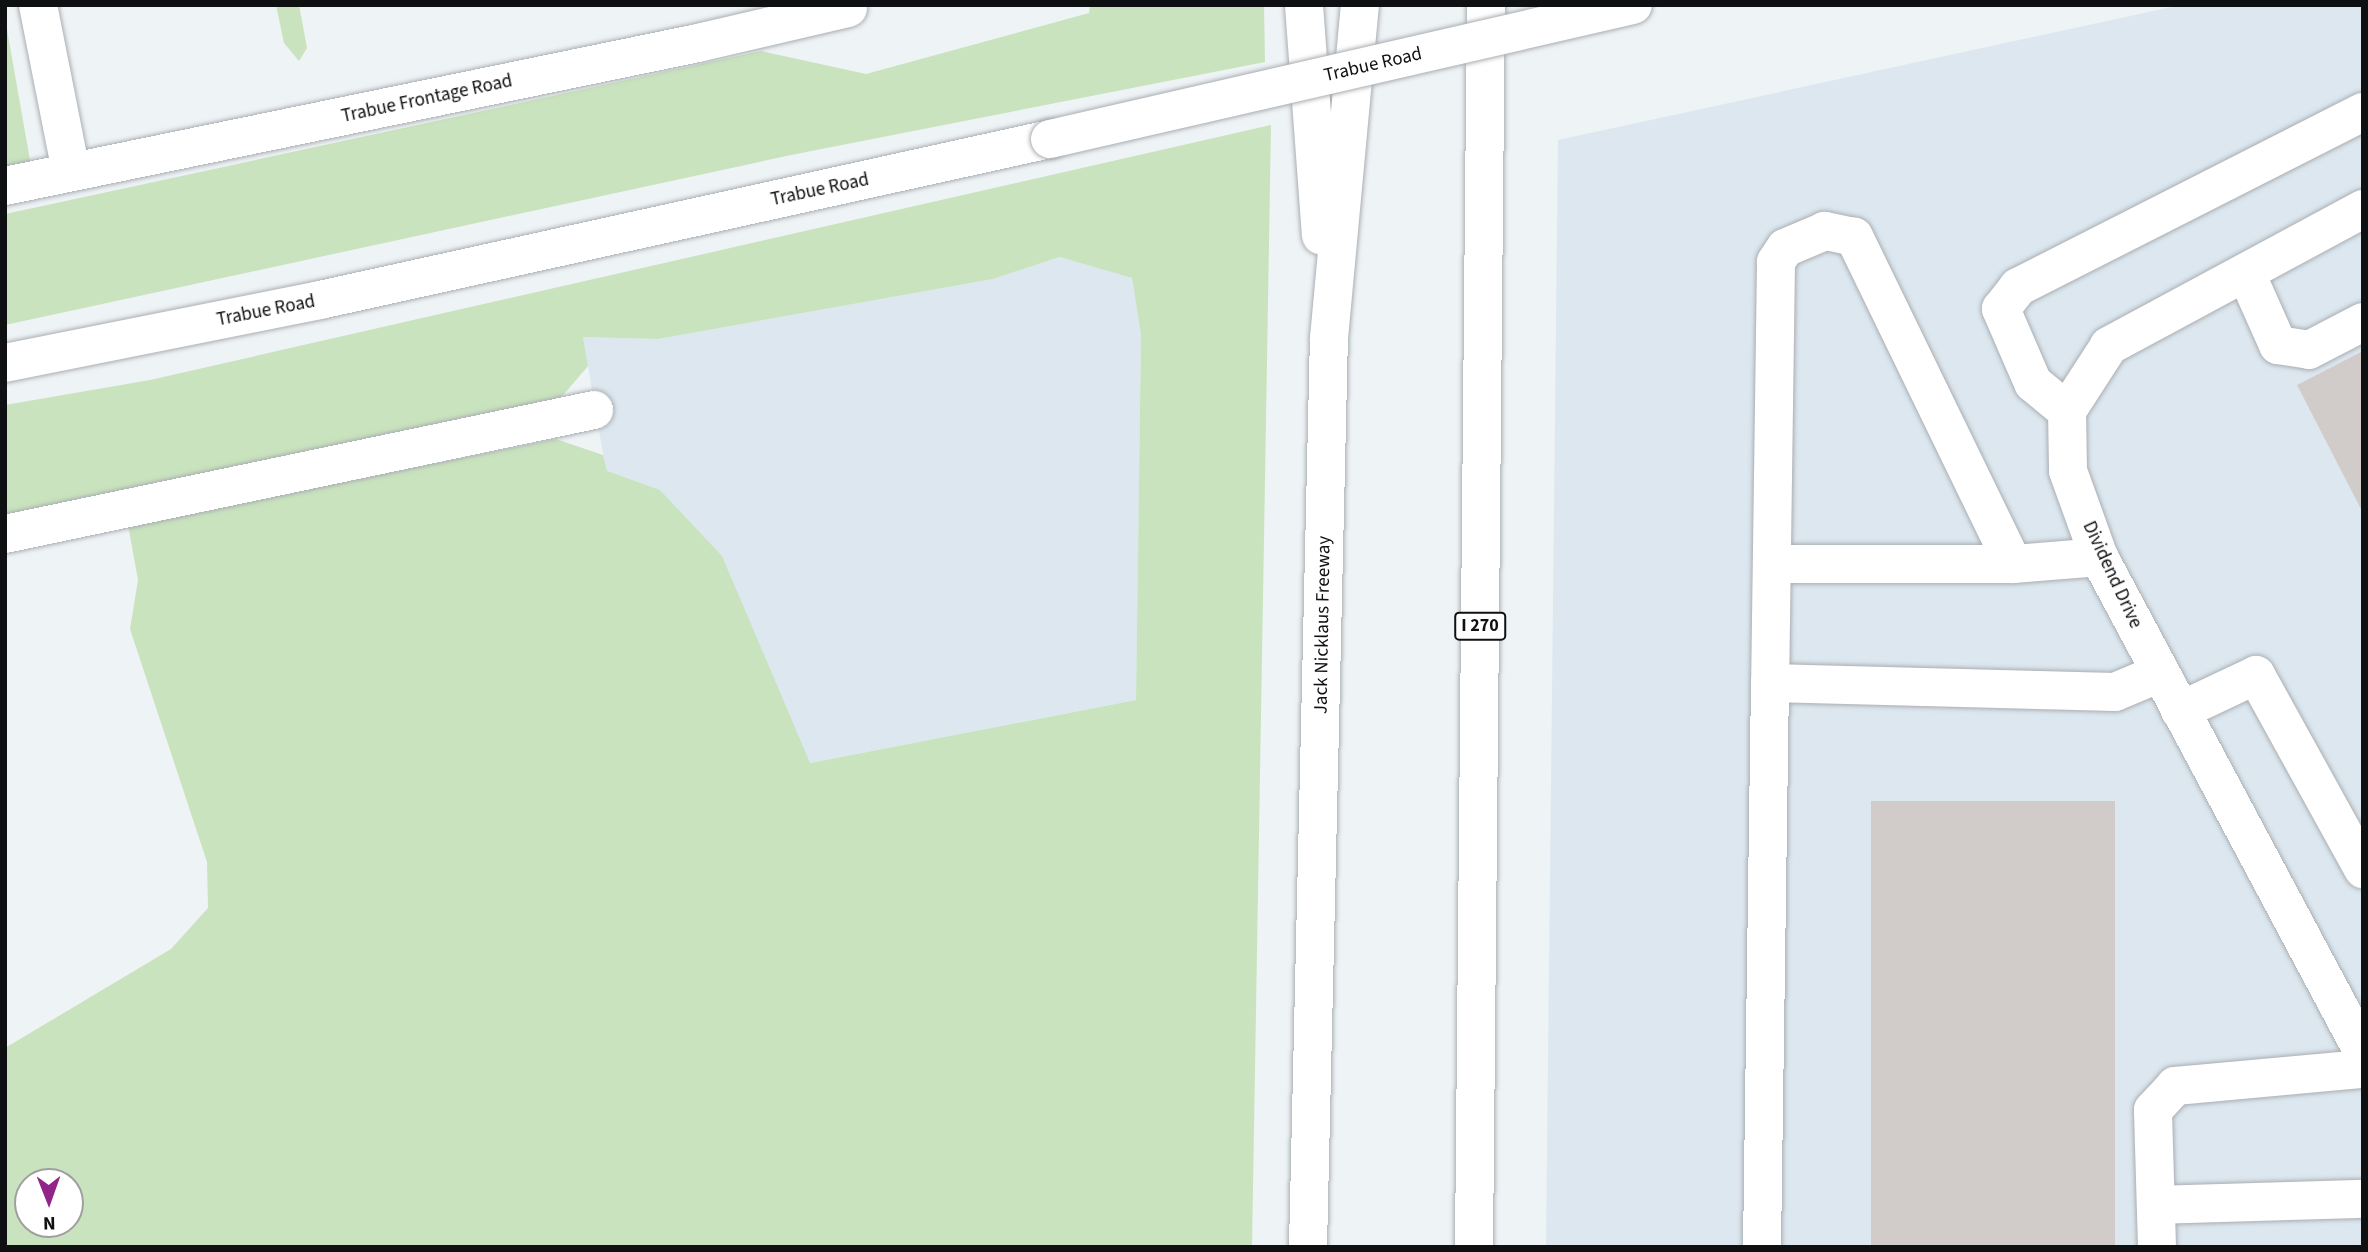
<!DOCTYPE html>
<style>
body{margin:0}
#map{position:relative;width:2368px;height:1252px;overflow:hidden;background:#eef3f6;font-family:"Source Sans 3",sans-serif}
div>[style]{position:absolute}
[style*='--x']{left:calc(var(--x)*1px);top:calc(var(--y)*1px);width:calc(var(--w)*1px);rotate:calc(var(--a)*1deg)}
.built>*{inset:0;background:#dce7ef}
.green>*{inset:0;background:#c9e3be}
.building>*{inset:0;background:#d1ccc9;transform-origin:0 0}
.roads{filter:drop-shadow(0 0 2px #aaaeb2) drop-shadow(0 0 2px #aaaeb2)}
.minor>*{height:38px;margin:-19px;padding:0 19px;transform-origin:19px;border-radius:19px;background:#fff}
.major>*{height:38px;margin:-19px;padding:0 19px;transform-origin:19px;border-radius:19px;background:#fff}
.highway>*{height:38px;margin:-19px;padding:0 19px;transform-origin:19px;border-radius:19px;background:#fff}
.bridges{filter:drop-shadow(0 0 2px #aaaeb2) drop-shadow(0 0 2px #aaaeb2)}
.major-bridge>*{height:38px;margin:-19px;padding:0 19px;transform-origin:19px;border-radius:19px;background:#fff}
span{translate:-50% -50%;white-space:nowrap;text-align:center;line-height:1.15;-webkit-text-stroke:5px #fff;paint-order:stroke}
.shield-label span{padding:2px 5px;background:#fff;border:2px solid;border-radius:5px;-webkit-text-stroke-width:0}
.shield-label{font-size:18px;color:#0f1011;font-weight:700}
.street-label{font-size:19px;color:#0f1011}
.frame{position:absolute;inset:0;border:7px solid #0f1011;pointer-events:none}
.north{position:absolute;left:14px;top:1168px;width:70px;height:70px;box-sizing:border-box;background:#fff;border:2px solid #9f9fa0;border-radius:50%;rotate:179deg;font-size:19px;font-weight:700;line-height:28px;text-align:center;color:#0f1011}
.north::after{content:'';display:block;margin:auto;width:24px;height:32px;background:#912588;clip-path:polygon(50% 0,100% 100%,50% 72%,0 100%)}
</style>
<div id="map">
<div class="built">
<i style="clip-path:polygon(2181px 5px,2363px 5px,2363px 1247px,1546px 1247px,1558px 140px)"></i>
<i style="clip-path:polygon(1061px 257px,1132px 278px,1141px 335px,1136px 700px,809px 763px,722px 557px,660px 490px,606px 471px,583px 337px,658px 339px,993px 279px)"></i>
</div>
<div class="green">
<i style="clip-path:polygon(276px 5px,299px 5px,307px 48px,299px 61px,284px 43px)"></i>
<i style="clip-path:polygon(1090px 5px,1264px 5px,1265px 62px,796px 154px,5px 325px,5px 214px,761px 51px,866px 74px,1089px 13px)"></i>
<i style="clip-path:polygon(5px 18px,31px 166px,5px 172px)"></i>
<i style="clip-path:polygon(evenodd,1271px 125px,1252px 1247px,5px 1247px,5px 1048px,171px 949px,208px 908px,207px 862px,130px 629px,138px 580px,128px 525px,556px 439px,603px 455px,607px 471px,660px 490px,722px 556px,810px 763px,1136px 700px,1141px 335px,1132px 278px,1060px 257px,993px 279px,658px 339px,583px 337px,588px 366px,552px 408px,5px 520px,5px 405px,150px 380px,1271px 125px,28px 1182px,70px 1182px,70px 1224px,28px 1224px,28px 1182px)"></i>
</div>
<div class="building">
<i style="clip-path:polygon(2363px 351px,2363px 513px,2297px 385px)"></i>
<i style="left:1871px;top:801px;width:244px;height:446px"></i>
</div>
<div class="roads">
<div class="minor">
<i style="--x:38;--y:5;--w:170;--a:78.8"></i>
<i style="--x:5;--y:186;--w:708;--a:-11.66"></i>
<i style="--x:698;--y:43;--w:154;--a:-13.1"></i>
<i style="--x:2363;--y:209;--w:289;--a:151.7"></i>
<i style="--x:2109;--y:346;--w:77;--a:122.9"></i>
<i style="--x:2067;--y:411;--w:60;--a:89"></i>
<i style="--x:2068;--y:471;--w:91;--a:70.2"></i>
<i style="--x:2099;--y:557;--w:561;--a:61.93"></i>
<i style="--x:2246;--y:273;--w:79;--a:66"></i>
<i style="--x:2278;--y:345;--w:31;--a:9"></i>
<i style="--x:2309;--y:350;--w:61;--a:-27.4"></i>
<i style="--x:2067;--y:411;--w:44;--a:-140.5"></i>
<i style="--x:2033;--y:383;--w:81;--a:-113.4"></i>
<i style="--x:2001;--y:309;--w:28;--a:-52"></i>
<i style="--x:2018;--y:287;--w:387;--a:-26.9"></i>
<i style="--x:5;--y:534;--w:602;--a:-11.89"></i>
<i style="--x:2099;--y:557;--w:86;--a:175.3"></i>
<i style="--x:2013;--y:564;--w:364;--a:-115.9"></i>
<i style="--x:1854;--y:237;--w:30;--a:-168"></i>
<i style="--x:1825;--y:231;--w:43;--a:157"></i>
<i style="--x:1785;--y:248;--w:17;--a:123"></i>
<i style="--x:1776;--y:262;--w:421;--a:90.8"></i>
<i style="--x:1770;--y:683;--w:345;--a:1.5"></i>
<i style="--x:2115;--y:692;--w:49;--a:-22.9"></i>
<i style="--x:1772;--y:564;--w:241;--a:0"></i>
<i style="--x:2180;--y:711;--w:84;--a:-25.3"></i>
<i style="--x:2256;--y:675;--w:222;--a:61.1"></i>
<i style="--x:2156;--y:1205;--w:207;--a:-1.7"></i>
<i style="--x:1762;--y:1247;--w:564;--a:-89.19"></i>
<i style="--x:2157;--y:1247;--w:137;--a:-91.7"></i>
<i style="--x:2153;--y:1110;--w:33;--a:-47"></i>
<i style="--x:2175;--y:1086;--w:189;--a:-5.2"></i>
</div>
<div class="major">
<i style="--x:5;--y:363;--w:321;--a:-11.3"></i>
<i style="--x:320;--y:300;--w:748;--a:-12.44"></i>
</div>
<div class="highway">
<i style="--x:1304;--y:5;--w:231;--a:85.8"></i>
<i style="--x:1308;--y:1247;--w:909;--a:-88.68"></i>
<i style="--x:1329;--y:338;--w:334;--a:-84.7"></i>
<i style="--x:1474;--y:1247;--w:1242;--a:-89.45"></i>
</div>
</div>
<div class="bridges">
<div class="major-bridge">
<i style="--x:1050;--y:139;--w:598;--a:-12.94"></i>
</div>
</div>
<div class="shield-label">
<span style="left:1480px;top:626px">I 270</span>
</div>
<div class="street-label">
<span style="left:1373px;top:65px;rotate:-13deg">Trabue Road</span>
<span style="left:427px;top:99px;rotate:-12deg">Trabue Frontage Road</span>
<span style="left:820px;top:190px;rotate:-12deg">Trabue Road</span>
<span style="left:266px;top:311px;rotate:-11deg">Trabue Road</span>
<span style="left:2112px;top:575px;rotate:65deg">Dividend Drive</span>
<span style="left:1323px;top:625px;rotate:-89deg">Jack Nicklaus Freeway</span>
</div>
<div class="frame"></div>
<div class="north">N</div>
</div>
